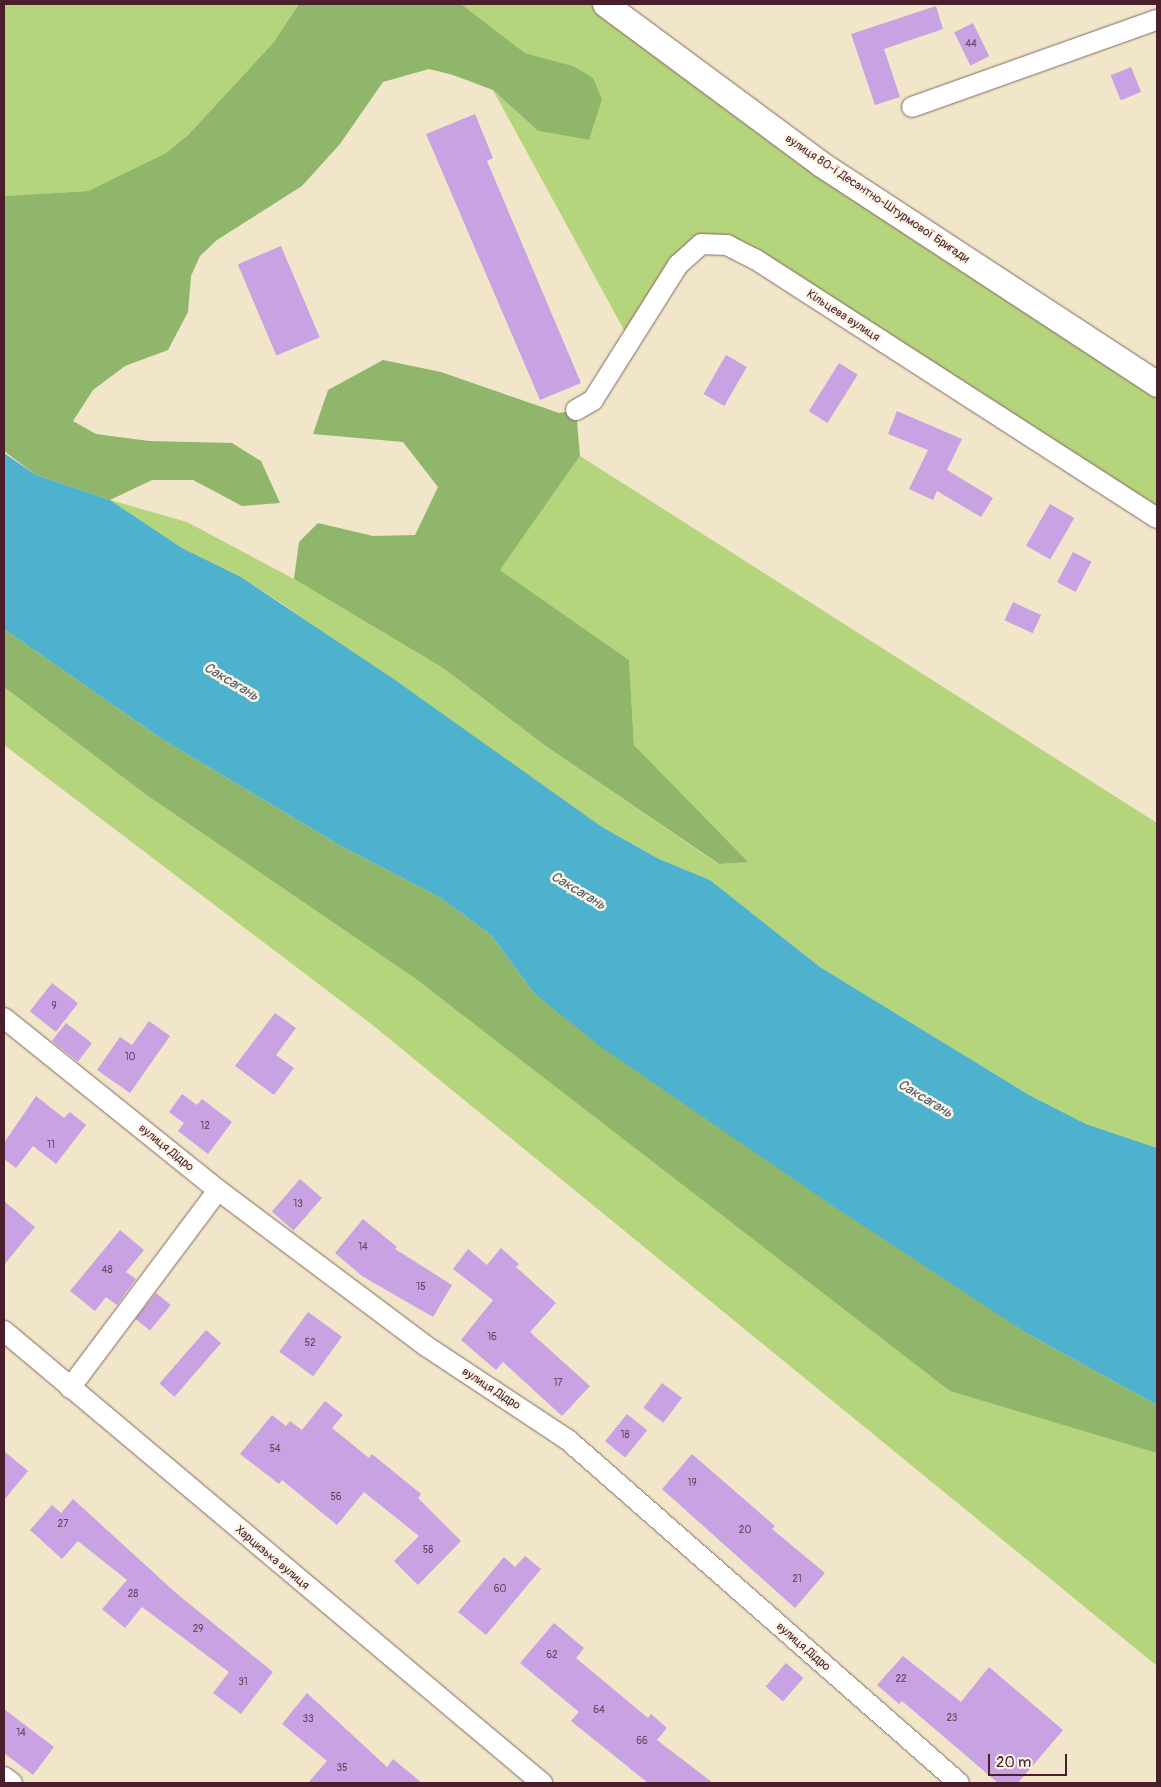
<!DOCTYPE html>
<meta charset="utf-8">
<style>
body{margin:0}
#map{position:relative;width:1161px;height:1787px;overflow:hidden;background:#f1e6c9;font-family:Pangolin,sans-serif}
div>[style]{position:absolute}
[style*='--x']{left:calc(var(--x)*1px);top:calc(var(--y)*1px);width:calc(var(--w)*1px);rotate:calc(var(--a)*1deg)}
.green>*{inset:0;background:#b5d57c}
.forest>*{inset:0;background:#90b66c}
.water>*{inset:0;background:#4eb1cd}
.building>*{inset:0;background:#c8a2e2;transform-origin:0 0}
.roads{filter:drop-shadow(0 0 1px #846562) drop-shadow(0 0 1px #846562)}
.minor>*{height:20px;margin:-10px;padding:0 10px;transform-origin:10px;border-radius:10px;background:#fff}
.tertiary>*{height:25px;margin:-12.5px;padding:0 12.5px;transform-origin:12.5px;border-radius:12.5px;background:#fff}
span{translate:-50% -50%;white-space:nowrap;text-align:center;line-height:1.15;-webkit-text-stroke:5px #fcf5e5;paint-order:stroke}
.number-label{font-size:10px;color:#6a4059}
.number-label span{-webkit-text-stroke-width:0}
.street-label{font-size:12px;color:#4a1f2b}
.water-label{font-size:14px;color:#4c596c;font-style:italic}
.frame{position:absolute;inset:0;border:5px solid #4a1f2b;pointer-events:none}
.scale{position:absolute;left:988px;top:1754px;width:79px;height:22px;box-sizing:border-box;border:2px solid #4a1f2b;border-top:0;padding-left:6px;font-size:15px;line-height:18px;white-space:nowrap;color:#4a1f2b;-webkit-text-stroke:4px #fcf5e5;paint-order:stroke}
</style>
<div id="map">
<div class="green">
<i style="clip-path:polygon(4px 4px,299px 4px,273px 43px,188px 135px,166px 153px,88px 191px,4px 196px)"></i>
<i style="clip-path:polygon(461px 4px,605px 4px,1157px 384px,1157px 518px,755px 259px,701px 244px,630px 341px,493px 90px,538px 131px,589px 140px,573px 66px,525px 53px)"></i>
<i style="clip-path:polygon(580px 456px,1157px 823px,1157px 1148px,1086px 1124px,1029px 1095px,820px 967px,710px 880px,659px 859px,602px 827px,284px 605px,241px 577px,182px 548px,110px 500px,187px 522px,294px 579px,443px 668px,547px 747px,718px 864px,747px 862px,634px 745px,629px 660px,500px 570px)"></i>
<i style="clip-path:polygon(4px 687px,145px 794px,416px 979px,1124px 1442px,1157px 1453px,1157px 1666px,370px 1023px,4px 745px)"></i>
</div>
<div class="forest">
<i style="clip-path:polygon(299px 4px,461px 4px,525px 53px,573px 66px,593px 78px,602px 99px,589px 140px,538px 131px,493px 90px,453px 75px,429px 69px,383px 82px,340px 144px,302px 186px,217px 240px,200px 256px,191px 276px,188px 312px,168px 350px,125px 366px,93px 390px,73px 421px,96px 434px,149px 441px,232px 443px,261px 461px,280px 503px,242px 506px,193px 480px,152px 480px,110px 500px,36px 475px,4px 451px,4px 196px,88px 191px,166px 153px,188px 135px,273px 43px)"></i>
<i style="clip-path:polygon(383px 360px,441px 372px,559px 413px,576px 410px,580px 456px,500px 570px,629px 660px,634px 745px,748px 862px,719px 864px,547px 747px,443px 668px,294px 579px,299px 542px,318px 523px,373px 536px,415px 535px,438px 487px,403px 442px,313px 434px,328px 390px)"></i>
<i style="clip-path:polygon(4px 629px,162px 739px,339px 845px,441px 898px,491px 935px,534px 993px,1028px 1334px,1157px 1405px,1157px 1453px,950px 1391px,416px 979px,145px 794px,4px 687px)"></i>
</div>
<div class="water">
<i style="clip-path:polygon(4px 453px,36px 475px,110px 500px,182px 548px,241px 577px,395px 680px,602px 827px,659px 859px,710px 880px,820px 967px,1029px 1095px,1086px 1124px,1157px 1148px,1157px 1405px,1028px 1334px,833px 1206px,601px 1047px,534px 993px,491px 935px,441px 898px,339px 845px,162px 739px,4px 629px)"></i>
</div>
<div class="building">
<i style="clip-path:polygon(936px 6px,943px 29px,884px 49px,900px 97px,875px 105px,851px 34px)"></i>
<i style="left:973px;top:23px;width:37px;height:21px;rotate:64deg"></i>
<i style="left:1131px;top:67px;width:27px;height:22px;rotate:68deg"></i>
<i style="clip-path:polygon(475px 114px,493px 158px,487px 161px,581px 383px,540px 400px,426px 134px)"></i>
<i style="left:281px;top:246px;width:99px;height:47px;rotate:67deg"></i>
<i style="left:726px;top:355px;width:24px;height:45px;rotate:30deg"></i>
<i style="left:839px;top:363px;width:22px;height:57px;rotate:32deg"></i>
<i style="clip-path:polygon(897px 411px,962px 439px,947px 470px,993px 498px,981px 517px,937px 491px,933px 500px,909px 489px,928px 450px,888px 434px)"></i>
<i style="left:1050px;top:504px;width:28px;height:48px;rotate:30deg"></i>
<i style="left:1073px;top:552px;width:21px;height:34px;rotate:28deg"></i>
<i style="left:1013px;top:602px;width:31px;height:20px;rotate:25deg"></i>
<i style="left:52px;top:983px;width:33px;height:36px;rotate:38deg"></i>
<i style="clip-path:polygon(275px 1013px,296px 1028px,276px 1055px,294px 1068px,274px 1095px,235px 1066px)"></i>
<i style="clip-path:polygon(149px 1021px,170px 1036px,130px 1093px,97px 1070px,120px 1037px,132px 1045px)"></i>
<i style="left:66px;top:1023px;width:33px;height:23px;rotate:38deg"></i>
<i style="clip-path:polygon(182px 1094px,197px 1105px,202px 1099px,232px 1122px,208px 1154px,178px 1131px,184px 1123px,169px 1112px)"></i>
<i style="clip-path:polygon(36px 1096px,64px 1118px,70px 1112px,86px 1125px,56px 1164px,33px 1146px,16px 1168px,4px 1159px,4px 1143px)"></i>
<i style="left:300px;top:1179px;width:29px;height:43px;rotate:41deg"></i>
<i style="clip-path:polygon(4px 1201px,35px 1227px,4px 1265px)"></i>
<i style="clip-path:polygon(363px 1219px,397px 1247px,395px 1249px,452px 1285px,433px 1317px,362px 1276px,335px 1253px)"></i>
<i style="clip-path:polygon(120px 1230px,144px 1250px,126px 1272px,136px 1279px,117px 1305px,106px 1297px,95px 1311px,70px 1291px)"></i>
<i style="clip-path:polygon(501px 1248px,519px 1264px,516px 1267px,556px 1303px,530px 1332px,590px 1386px,562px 1416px,503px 1362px,496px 1370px,461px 1340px,493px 1300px,453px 1269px,468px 1249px,487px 1265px)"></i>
<i style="left:156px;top:1293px;width:19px;height:33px;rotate:39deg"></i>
<i style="left:308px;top:1312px;width:42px;height:49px;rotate:36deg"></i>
<i style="left:206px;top:1330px;width:20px;height:71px;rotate:41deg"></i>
<i style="left:662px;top:1383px;width:25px;height:31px;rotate:37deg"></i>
<i style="clip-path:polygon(325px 1401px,343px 1415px,332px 1428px,369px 1458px,372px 1454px,421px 1494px,418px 1498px,461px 1541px,418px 1585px,394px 1561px,419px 1536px,364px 1492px,337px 1525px,282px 1480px,279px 1484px,240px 1454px,272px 1415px,286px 1426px,290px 1421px,302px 1430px)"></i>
<i style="left:627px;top:1414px;width:26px;height:35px;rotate:39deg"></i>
<i style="clip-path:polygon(4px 1451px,28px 1471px,4px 1500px)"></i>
<i style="clip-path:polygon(692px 1454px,775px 1526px,772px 1529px,825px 1573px,795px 1608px,662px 1489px)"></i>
<i style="clip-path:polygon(73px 1499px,176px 1593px,273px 1672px,241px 1714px,213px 1693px,229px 1672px,142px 1607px,125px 1628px,102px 1609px,127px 1580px,78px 1541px,62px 1559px,30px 1530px,52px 1505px,61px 1513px)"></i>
<i style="clip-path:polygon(525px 1556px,541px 1569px,486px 1635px,458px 1612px,504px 1557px,515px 1567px)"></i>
<i style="clip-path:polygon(554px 1623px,584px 1648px,576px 1658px,648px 1718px,651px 1714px,667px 1728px,657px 1740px,713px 1783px,648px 1783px,571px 1721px,579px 1712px,520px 1663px)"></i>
<i style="clip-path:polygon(903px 1656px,961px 1702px,989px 1667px,1063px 1730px,1018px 1783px,998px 1783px,902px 1701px,899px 1704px,877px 1685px)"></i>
<i style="left:786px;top:1663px;width:23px;height:31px;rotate:41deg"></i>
<i style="clip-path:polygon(307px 1693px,387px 1767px,393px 1759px,422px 1783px,308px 1783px,327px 1761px,282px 1724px)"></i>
<i style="clip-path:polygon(4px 1709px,54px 1747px,33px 1775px,4px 1753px)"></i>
</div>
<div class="roads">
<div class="minor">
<i style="--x:912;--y:107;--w:260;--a:-19.6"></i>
<i style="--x:576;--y:410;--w:20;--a:-30"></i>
<i style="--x:593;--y:400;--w:160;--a:-57.8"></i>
<i style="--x:678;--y:265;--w:31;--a:-42"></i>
<i style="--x:701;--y:244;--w:26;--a:2"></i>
<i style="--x:727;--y:245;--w:31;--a:27"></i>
<i style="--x:755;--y:259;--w:478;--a:32.8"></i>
<i style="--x:4;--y:1018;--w:275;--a:38.8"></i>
<i style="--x:218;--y:1190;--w:260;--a:36.9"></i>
<i style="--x:426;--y:1346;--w:170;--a:33.5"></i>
<i style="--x:568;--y:1440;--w:520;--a:41.26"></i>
<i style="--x:4;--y:1331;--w:703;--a:40.04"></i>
<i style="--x:70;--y:1388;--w:247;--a:-53.2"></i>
<i style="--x:4;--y:1777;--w:10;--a:37"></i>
</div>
<div class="tertiary">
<i style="--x:605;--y:4;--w:269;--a:36.5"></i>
<i style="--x:821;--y:164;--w:402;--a:33.2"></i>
</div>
</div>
<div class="number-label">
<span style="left:971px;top:45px">44</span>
<span style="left:54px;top:1007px">9</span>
<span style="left:130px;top:1058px">10</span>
<span style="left:205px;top:1127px">12</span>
<span style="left:51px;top:1146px">11</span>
<span style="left:298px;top:1205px">13</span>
<span style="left:363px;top:1248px">14</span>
<span style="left:107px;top:1271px">48</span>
<span style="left:421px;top:1288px">15</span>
<span style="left:492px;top:1338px">16</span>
<span style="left:310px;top:1344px">52</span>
<span style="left:558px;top:1384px">17</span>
<span style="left:625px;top:1436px">18</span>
<span style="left:275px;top:1450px">54</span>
<span style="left:692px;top:1484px">19</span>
<span style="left:336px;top:1498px">56</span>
<span style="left:63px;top:1525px">27</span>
<span style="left:745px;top:1531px">20</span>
<span style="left:428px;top:1551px">58</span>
<span style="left:797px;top:1580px">21</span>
<span style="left:500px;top:1590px">60</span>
<span style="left:133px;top:1595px">28</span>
<span style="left:198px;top:1630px">29</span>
<span style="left:552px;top:1656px">62</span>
<span style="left:901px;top:1680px">22</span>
<span style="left:243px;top:1683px">31</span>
<span style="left:599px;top:1711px">64</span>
<span style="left:952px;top:1719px">23</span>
<span style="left:308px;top:1720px">33</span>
<span style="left:21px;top:1734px">14</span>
<span style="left:642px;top:1742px">66</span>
<span style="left:342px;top:1769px">35</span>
</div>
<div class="street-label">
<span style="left:877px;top:199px;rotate:34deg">вулиця 80-ї Десантно-Штурмової Бригади</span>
<span style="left:843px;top:316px;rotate:33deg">Кільцева вулиця</span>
<span style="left:166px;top:1148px;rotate:39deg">вулиця Дідро</span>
<span style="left:491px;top:1389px;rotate:33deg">вулиця Дідро</span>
<span style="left:272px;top:1558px;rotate:40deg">Харцизька вулиця</span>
<span style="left:803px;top:1647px;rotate:41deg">вулиця Дідро</span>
</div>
<div class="water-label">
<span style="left:231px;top:682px;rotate:31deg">Саксагань</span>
<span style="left:578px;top:891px;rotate:31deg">Саксагань</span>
<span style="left:925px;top:1099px;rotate:31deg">Саксагань</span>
</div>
<div class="frame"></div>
<div class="scale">20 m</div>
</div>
